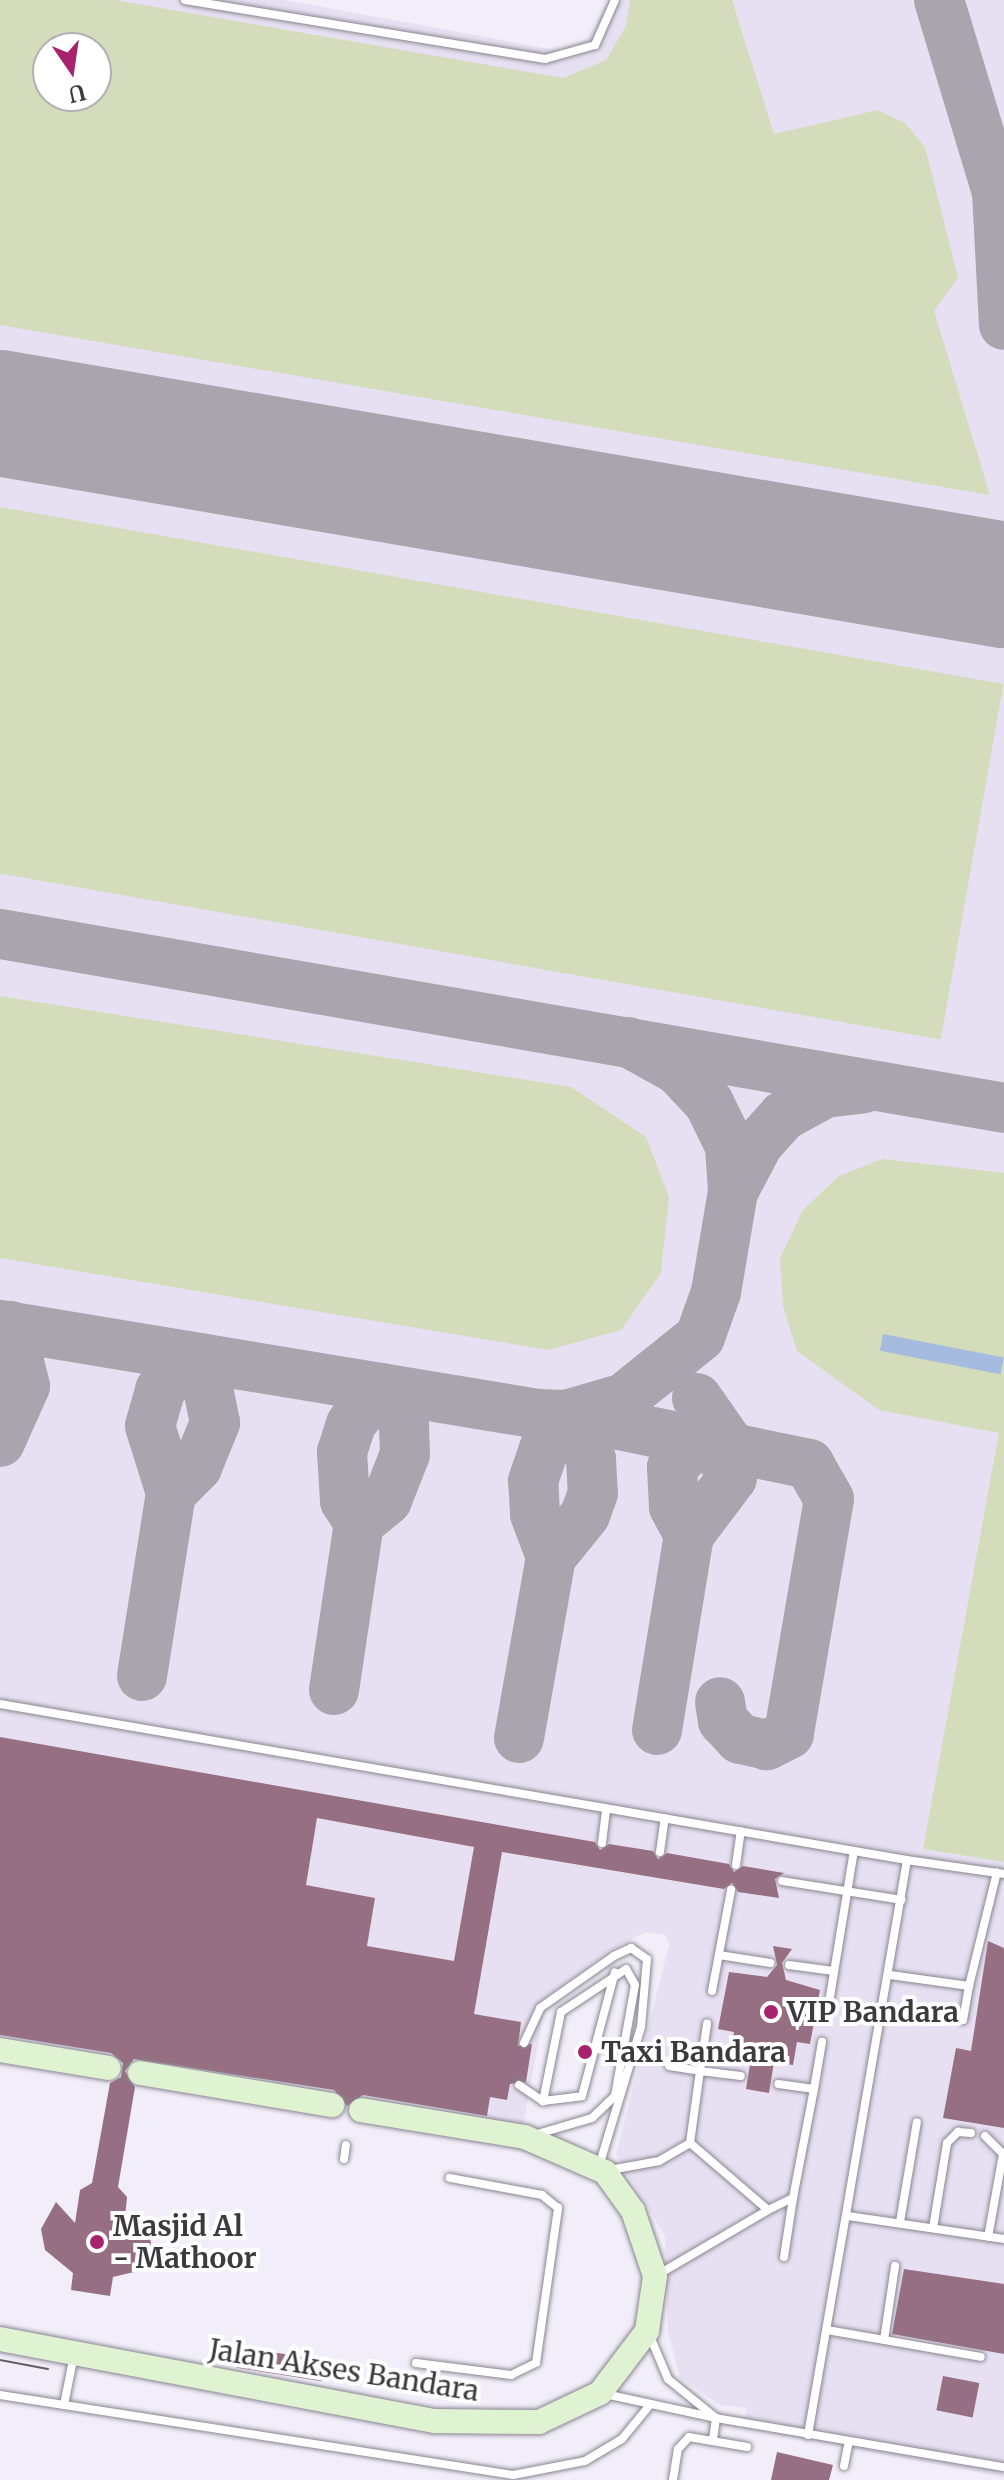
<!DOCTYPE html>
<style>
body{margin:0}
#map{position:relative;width:1004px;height:2480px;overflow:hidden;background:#f1edf9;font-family:Merriweather,serif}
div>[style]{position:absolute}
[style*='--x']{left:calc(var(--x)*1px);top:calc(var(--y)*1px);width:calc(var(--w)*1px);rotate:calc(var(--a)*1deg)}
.built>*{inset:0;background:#e7e0f3}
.green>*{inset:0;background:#d4dcbc;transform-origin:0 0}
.water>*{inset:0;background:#a4badf;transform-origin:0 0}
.taxiway>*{height:50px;margin:-25px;padding:0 25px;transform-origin:25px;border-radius:25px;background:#a8a5ae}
.runway>*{height:126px;margin:-63px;padding:0 63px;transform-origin:63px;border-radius:63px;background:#a8a5ae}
.building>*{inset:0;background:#976f82;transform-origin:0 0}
.roads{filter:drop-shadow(0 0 2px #8a8690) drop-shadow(0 0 2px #8a8690)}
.lane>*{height:8px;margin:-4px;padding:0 4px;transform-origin:4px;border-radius:4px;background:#fff}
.secondary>*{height:24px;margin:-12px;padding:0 12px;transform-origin:12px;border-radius:12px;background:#dff2d1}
.tram>*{height:2px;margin:-1px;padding:0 1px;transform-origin:1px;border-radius:1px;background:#5f5d63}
.dots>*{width:22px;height:22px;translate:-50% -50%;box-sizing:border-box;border:4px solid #fff;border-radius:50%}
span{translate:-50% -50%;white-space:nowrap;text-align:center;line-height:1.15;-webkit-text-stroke:8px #fff;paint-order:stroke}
.poi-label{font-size:28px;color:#3c3a3e;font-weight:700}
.left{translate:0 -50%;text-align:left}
.street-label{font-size:28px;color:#3c3a3e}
.north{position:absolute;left:32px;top:32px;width:80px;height:80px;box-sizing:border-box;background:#fff;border:2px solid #b1b0b2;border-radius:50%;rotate:167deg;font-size:22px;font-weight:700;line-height:32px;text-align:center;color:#3c3a3e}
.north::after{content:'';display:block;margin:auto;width:28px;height:36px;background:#a7236e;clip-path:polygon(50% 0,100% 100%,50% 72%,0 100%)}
</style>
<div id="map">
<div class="built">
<i style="clip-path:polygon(evenodd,0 0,285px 0,561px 51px,587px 39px,610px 0,1004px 0,1004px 2477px,742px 2428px,747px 2408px,720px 2405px,680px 2378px,668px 2331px,665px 2236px,616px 2155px,669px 1945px,665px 1935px,646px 1932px,613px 1949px,547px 1996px,523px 2126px,0 2036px,0 0,48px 48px,96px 48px,96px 96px,48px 96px,48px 48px)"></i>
</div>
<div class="green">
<i style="clip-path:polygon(evenodd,0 0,115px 0,563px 78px,606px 60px,626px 26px,630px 0,732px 0,774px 134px,878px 110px,905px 123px,925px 147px,958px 278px,934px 311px,990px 495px,0 325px,0 0,48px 48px,96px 48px,96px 96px,48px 96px,48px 48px)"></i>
<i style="left:0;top:507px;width:1019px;height:361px;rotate:10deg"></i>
<i style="clip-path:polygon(0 996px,571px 1087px,646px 1137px,669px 1197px,661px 1273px,621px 1330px,548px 1350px,0 1258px)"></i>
<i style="clip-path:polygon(882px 1159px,1004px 1173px,1004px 1862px,923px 1849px,999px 1433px,879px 1410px,797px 1351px,783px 1306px,780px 1258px,803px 1210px,839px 1176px)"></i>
</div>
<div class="water">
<i style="left:883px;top:1334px;width:123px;height:17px;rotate:11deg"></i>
</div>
<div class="taxiway">
<i style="--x:939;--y:0;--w:201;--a:73.2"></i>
<i style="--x:997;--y:192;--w:133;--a:87"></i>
<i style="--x:953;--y:577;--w:51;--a:-2.2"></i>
<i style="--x:0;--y:934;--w:1019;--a:9.83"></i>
<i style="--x:733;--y:1192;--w:54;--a:-62.5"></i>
<i style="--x:758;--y:1144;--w:38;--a:-48"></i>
<i style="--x:783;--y:1116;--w:48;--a:-28.7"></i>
<i style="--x:825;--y:1093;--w:38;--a:-7"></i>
<i style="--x:0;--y:1325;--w:545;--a:9.39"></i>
<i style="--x:538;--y:1414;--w:28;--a:2"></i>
<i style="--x:566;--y:1415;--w:60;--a:-16.3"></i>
<i style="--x:624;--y:1398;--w:97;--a:-38.8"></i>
<i style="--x:700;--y:1337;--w:48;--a:-70.4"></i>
<i style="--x:716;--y:1292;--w:101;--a:-80.4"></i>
<i style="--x:733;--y:1192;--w:46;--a:-93.7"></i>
<i style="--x:730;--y:1146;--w:48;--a:-116"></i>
<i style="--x:709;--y:1103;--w:45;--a:-133.2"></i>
<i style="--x:678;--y:1070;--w:57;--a:-150.8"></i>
<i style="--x:697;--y:1398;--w:61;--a:55"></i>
<i style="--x:732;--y:1448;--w:79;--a:11.7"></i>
<i style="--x:809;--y:1464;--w:40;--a:60.3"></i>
<i style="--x:829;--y:1499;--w:238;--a:99.7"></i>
<i style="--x:789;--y:1734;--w:25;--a:153"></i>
<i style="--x:767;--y:1745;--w:28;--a:-167"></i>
<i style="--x:740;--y:1739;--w:25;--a:-133"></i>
<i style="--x:723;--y:1721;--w:19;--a:-99"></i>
<i style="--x:570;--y:1415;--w:165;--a:11.5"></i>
<i style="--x:0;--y:1442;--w:61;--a:-65.9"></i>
<i style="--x:25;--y:1386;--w:62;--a:-104"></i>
<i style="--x:171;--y:1493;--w:70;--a:-107.4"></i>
<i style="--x:150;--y:1426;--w:37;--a:-74"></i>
<i style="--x:160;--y:1390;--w:44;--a:-50.5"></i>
<i style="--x:359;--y:1523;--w:26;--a:-122"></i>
<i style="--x:345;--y:1501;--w:49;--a:-93.5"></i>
<i style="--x:342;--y:1452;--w:29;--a:-72"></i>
<i style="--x:351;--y:1424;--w:46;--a:-52.1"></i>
<i style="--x:689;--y:1535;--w:32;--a:-118"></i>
<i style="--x:674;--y:1507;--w:40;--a:-92.9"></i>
<i style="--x:672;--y:1467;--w:52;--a:-45"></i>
<i style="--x:142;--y:1676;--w:185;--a:-81"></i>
<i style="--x:171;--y:1493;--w:37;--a:-45"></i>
<i style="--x:197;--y:1467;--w:48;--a:-67.8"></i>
<i style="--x:215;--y:1423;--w:66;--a:-101.3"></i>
<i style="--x:334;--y:1690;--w:169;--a:-81.5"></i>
<i style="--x:359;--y:1523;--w:36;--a:-39"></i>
<i style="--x:387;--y:1500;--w:49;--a:-68.6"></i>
<i style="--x:405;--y:1454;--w:29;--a:-92"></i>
<i style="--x:404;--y:1425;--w:38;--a:-113"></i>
<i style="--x:657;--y:1730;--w:198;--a:-80.7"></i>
<i style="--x:689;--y:1535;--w:71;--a:-53"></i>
<i style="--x:732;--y:1478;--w:61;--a:-115.3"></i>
<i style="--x:519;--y:1738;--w:184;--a:-80"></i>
<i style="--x:551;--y:1557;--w:46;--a:-110.4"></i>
<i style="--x:535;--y:1514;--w:33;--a:-93"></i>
<i style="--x:533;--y:1481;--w:34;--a:-71"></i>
<i style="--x:544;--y:1449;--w:46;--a:-44.1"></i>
<i style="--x:577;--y:1417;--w:44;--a:71.6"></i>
<i style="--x:591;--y:1459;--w:34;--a:87"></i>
<i style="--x:593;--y:1493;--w:23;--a:110"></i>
<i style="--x:585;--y:1515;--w:54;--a:129"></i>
</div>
<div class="runway">
<i style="--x:0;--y:413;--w:1019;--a:9.72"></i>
</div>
<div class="building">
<i style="clip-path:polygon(evenodd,0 1737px,595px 1842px,600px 1850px,609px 1844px,653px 1851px,658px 1859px,667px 1853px,729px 1864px,734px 1872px,743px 1866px,784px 1873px,775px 1879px,779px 1898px,738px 1892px,732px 1883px,724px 1889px,502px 1852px,474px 2014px,521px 2022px,518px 2046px,532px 2044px,526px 2082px,510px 2084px,507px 2100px,490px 2097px,487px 2116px,363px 2095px,347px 2106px,334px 2090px,134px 2059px,125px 2071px,135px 2087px,118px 2187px,127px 2197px,124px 2227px,142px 2217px,152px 2245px,134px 2272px,113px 2277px,110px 2296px,71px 2290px,73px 2273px,45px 2250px,41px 2229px,56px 2202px,75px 2223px,80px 2190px,92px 2183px,110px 2083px,121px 2077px,123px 2063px,111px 2053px,0 2035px,0 1737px,317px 1818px,474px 1847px,454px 1961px,367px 1946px,375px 1898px,306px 1885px,317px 1818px)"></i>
<i style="clip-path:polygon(988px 1941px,1004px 1948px,1004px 2128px,943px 2118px,956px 2048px,971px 2051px)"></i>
<i style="clip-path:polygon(773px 1946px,792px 1949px,782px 1963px,786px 1980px,820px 1990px,810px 2044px,797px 2042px,793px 2065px,774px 2062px,769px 2093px,746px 2089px,751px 2058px,730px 2055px,734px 2032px,718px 2029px,729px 1972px,767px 1977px,777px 1965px)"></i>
<i style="clip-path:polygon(904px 2269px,1004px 2284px,1004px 2354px,892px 2334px)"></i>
<i style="left:240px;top:2347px;width:86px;height:21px;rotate:9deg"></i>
<i style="left:943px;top:2376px;width:37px;height:35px;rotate:11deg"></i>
<i style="clip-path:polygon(777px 2452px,833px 2465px,829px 2480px,771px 2480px)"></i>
</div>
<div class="roads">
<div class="lane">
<i style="--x:185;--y:0;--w:365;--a:9.3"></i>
<i style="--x:545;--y:59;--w:52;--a:-15.6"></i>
<i style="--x:595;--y:45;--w:49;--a:-66"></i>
<i style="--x:0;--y:1704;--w:920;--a:9.76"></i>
<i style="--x:602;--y:1843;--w:35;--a:-83"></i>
<i style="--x:660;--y:1852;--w:34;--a:-82"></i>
<i style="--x:736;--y:1865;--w:34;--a:-82"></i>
<i style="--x:782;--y:1881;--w:121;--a:9"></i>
<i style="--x:719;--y:1955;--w:52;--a:8.9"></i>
<i style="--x:789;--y:1965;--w:45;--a:7.6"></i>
<i style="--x:890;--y:1975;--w:80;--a:7.9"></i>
<i style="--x:969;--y:1986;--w:117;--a:-76.2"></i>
<i style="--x:712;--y:1991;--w:103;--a:-79.3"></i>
<i style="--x:828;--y:2009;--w:160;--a:-80.7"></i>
<i style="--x:963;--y:2020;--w:35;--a:-80"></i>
<i style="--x:524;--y:2043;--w:38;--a:-65"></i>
<i style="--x:540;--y:2008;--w:90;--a:-35.1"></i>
<i style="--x:614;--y:1956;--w:19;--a:-25"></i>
<i style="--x:631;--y:1948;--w:19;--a:35"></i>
<i style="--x:647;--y:1959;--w:68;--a:95"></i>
<i style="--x:641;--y:2027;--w:145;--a:106.8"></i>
<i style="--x:669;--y:2066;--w:31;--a:9"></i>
<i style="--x:700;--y:2071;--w:48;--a:-81.5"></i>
<i style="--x:519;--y:2085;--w:29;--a:34"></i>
<i style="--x:543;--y:2101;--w:39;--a:-7"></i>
<i style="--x:582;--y:2096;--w:128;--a:-75.1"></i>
<i style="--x:814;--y:2089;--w:48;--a:-80.3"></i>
<i style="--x:534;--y:2135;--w:60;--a:-16.3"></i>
<i style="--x:592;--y:2118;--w:32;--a:-44"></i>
<i style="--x:615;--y:2096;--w:113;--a:-79.8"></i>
<i style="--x:635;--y:1985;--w:18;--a:-119"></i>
<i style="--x:626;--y:1969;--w:78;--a:146.5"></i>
<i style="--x:561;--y:2012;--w:91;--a:101.4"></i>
<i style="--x:985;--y:2136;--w:25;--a:45"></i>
<i style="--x:1003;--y:2154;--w:84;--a:100.2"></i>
<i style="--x:344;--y:2159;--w:14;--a:-82"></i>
<i style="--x:610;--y:2170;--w:50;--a:-10.4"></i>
<i style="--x:659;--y:2161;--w:36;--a:-30"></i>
<i style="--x:768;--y:2210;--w:28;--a:-26"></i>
<i style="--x:793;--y:2198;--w:111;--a:-79.1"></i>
<i style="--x:814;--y:2089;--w:36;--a:-172"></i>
<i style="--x:848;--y:2216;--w:158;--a:8.4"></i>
<i style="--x:900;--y:2222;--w:101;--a:-80.4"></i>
<i style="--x:933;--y:2228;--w:86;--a:-80.6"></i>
<i style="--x:947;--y:2143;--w:16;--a:-45"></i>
<i style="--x:958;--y:2132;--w:13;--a:4"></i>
<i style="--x:784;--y:2257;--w:60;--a:-81.3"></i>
<i style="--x:659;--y:2274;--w:126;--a:-30.4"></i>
<i style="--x:768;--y:2210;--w:103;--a:-139.3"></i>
<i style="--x:690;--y:2143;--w:73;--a:-82.1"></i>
<i style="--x:700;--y:2071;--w:41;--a:7"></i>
<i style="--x:827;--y:2330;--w:156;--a:9.9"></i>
<i style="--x:649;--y:2334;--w:49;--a:67.1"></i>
<i style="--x:668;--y:2379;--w:62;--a:39.1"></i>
<i style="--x:716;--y:2418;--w:292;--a:9.7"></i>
<i style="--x:884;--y:2340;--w:75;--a:-81.5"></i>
<i style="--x:416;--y:2363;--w:96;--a:7.2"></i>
<i style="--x:511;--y:2375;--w:28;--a:-26"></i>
<i style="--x:536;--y:2363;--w:157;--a:-81.9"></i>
<i style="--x:558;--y:2208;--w:21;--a:-141"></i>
<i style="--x:542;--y:2195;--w:94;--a:-169.5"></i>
<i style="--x:605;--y:2394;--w:114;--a:12.2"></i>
<i style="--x:716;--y:2418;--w:22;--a:98"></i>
<i style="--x:0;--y:2395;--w:519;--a:8.86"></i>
<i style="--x:513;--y:2475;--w:73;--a:-11"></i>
<i style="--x:585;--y:2461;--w:43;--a:-30.7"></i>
<i style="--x:622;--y:2439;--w:43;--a:-50.7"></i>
<i style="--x:64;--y:2405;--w:51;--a:-78.7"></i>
<i style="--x:808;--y:2435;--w:583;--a:-80.23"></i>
<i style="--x:907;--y:1860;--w:98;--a:8.2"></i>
<i style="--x:844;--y:2466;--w:25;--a:-79"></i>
<i style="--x:673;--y:2480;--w:31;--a:-81"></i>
<i style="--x:678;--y:2449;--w:16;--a:-47"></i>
<i style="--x:689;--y:2437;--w:59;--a:9.8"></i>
</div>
<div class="secondary">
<i style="--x:0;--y:2050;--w:110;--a:9.4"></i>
<i style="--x:140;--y:2073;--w:195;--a:9.5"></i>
<i style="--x:0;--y:2339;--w:443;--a:10.7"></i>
<i style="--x:435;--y:2421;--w:104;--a:0.6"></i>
<i style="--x:539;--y:2422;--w:68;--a:-25.4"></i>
<i style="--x:600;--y:2393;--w:78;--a:-52.8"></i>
<i style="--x:647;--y:2331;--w:56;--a:-81.7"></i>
<i style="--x:655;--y:2276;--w:69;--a:-108.7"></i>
<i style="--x:633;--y:2211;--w:48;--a:-125.7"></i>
<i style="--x:605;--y:2172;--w:87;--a:-156.4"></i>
<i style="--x:525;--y:2137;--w:166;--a:-170.7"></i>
</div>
</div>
<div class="tram">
<i style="--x:0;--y:2360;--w:49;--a:10.6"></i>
</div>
<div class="dots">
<i style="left:771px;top:2012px;background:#a7236e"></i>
<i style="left:585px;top:2052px;background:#a7236e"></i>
<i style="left:97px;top:2242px;background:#a7236e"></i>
</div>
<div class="poi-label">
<span class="left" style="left:787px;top:2012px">VIP Bandara</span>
<span class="left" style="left:601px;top:2052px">Taxi Bandara</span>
<span class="left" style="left:113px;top:2242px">Masjid Al<br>- Mathoor</span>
</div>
<div class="street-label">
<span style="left:344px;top:2370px;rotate:9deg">Jalan Akses Bandara</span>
</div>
<div class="north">U</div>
</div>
